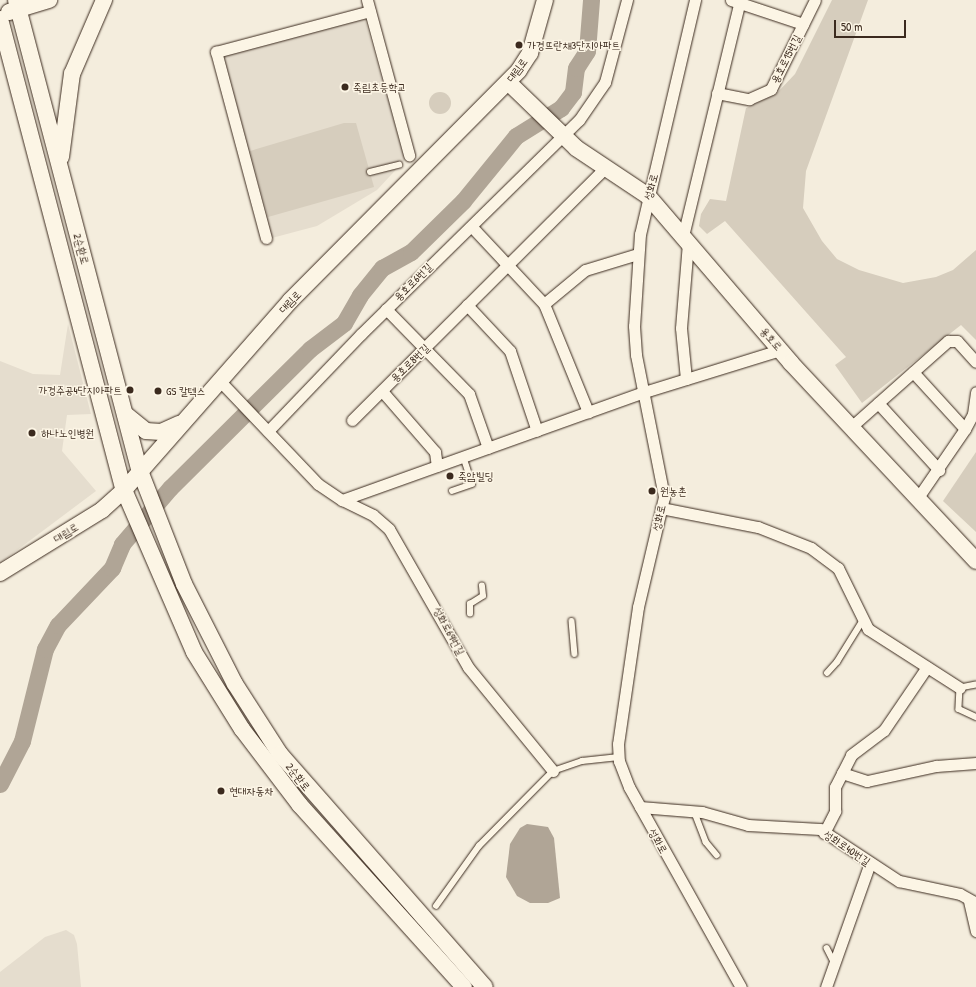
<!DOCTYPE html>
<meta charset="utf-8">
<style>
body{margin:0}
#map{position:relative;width:976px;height:987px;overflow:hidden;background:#f4eddd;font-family:"Patrick Hand","Poor Story",sans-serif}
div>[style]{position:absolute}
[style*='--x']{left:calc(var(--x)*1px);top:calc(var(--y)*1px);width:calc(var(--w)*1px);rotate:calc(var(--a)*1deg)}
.built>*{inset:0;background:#e5ddce}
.green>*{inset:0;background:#d6cdbd}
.round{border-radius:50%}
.water>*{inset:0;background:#b0a596}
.river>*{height:17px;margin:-8.5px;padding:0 8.5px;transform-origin:8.5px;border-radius:8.5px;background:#b0a596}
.roads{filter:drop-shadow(0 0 1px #3b2a1e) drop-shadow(0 0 1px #3b2a1e)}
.lane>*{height:5.5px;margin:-2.75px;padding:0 2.75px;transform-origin:2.75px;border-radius:2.75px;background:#fcf5e5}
.street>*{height:11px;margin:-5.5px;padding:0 5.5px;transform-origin:5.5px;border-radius:5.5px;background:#fcf5e5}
.secondary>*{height:16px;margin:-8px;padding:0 8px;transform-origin:8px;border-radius:8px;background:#fcf5e5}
.dots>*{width:11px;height:11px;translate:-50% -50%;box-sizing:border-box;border:2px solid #fcf5e5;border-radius:50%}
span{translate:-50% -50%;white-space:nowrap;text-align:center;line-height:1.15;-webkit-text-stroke:3px #fcf5e5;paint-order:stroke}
.poi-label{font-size:11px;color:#3b2a1e}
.left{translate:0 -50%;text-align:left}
.right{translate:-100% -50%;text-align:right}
.street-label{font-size:11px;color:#3b2a1e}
.scale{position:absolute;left:834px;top:20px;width:72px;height:18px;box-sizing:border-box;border:2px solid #3b2a1e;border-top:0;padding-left:5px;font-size:12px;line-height:14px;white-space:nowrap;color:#3b2a1e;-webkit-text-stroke:3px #fcf5e5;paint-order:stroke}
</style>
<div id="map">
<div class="built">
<i style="clip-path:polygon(364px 16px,405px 160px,377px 190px,317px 226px,268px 239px,218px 55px)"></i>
<i style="clip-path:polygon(68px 324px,91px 414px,67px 415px,62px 451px,96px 491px,0 563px,0 361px,33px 374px,60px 375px)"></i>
<i style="clip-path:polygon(66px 930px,74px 935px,77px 944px,81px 987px,0 987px,0 972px,45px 937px)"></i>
</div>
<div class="green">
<i style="clip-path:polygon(832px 0,868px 0,806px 171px,803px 208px,822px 241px,837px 259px,859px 270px,903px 283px,936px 277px,953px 270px,976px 250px,976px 340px,961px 325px,862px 403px,835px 365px,846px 357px,725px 221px,707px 234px,699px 226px,701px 214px,710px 199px,726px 201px,746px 108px,776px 94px,795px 74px)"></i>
<i class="round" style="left:429px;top:92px;width:22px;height:22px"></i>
<i style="clip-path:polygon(344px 123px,356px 123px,374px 187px,268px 217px,250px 151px)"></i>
<i style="clip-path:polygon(976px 452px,976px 532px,943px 501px)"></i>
</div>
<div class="water">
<i style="clip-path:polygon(527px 824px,548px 827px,554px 838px,560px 898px,548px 903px,530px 903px,517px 896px,506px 877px,510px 844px,520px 828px)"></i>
</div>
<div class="river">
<i style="--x:0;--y:784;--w:48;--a:-62.9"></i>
<i style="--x:22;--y:741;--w:95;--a:-76"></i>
<i style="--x:45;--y:649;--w:27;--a:-62"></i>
<i style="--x:58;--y:625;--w:79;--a:-46.5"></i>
<i style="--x:112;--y:568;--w:26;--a:-67"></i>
<i style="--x:122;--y:544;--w:74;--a:-49.4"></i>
<i style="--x:170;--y:488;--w:197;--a:-44.8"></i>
<i style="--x:310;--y:349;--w:43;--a:-37.4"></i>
<i style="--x:344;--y:323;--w:32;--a:-60"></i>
<i style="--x:360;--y:295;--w:35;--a:-51"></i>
<i style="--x:382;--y:268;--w:33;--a:-29"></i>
<i style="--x:411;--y:252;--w:73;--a:-44.4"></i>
<i style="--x:463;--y:201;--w:84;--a:-50.8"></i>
<i style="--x:516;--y:136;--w:53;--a:-31.9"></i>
<i style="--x:561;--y:108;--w:20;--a:-53"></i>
<i style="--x:573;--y:92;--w:24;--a:-83"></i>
<i style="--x:576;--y:68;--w:20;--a:-57"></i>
<i style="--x:587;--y:51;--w:51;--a:-85.5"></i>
</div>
<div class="roads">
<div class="lane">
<i style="--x:370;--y:172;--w:30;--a:-14"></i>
<i style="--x:452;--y:491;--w:21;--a:-19"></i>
<i style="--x:472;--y:484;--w:28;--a:-108"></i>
<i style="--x:470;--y:614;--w:10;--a:-90"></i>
<i style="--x:470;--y:604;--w:15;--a:-32"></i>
<i style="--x:483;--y:596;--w:10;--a:-96"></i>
<i style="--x:572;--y:621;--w:33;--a:85"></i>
<i style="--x:827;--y:673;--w:15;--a:-48"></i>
<i style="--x:837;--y:662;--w:49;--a:-58.2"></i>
<i style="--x:976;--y:685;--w:16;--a:169"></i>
<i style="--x:960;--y:688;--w:21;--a:93"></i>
<i style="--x:959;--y:709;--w:19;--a:25"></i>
<i style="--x:695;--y:813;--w:31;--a:69"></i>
<i style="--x:706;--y:842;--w:17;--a:50"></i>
<i style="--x:436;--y:906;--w:74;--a:-54.4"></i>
<i style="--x:479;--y:846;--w:105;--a:-45.4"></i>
<i style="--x:553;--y:771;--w:31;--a:-19"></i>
<i style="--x:582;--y:761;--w:37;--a:-6"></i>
<i style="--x:827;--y:948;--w:16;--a:63"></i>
</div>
<div class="street">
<i style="--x:367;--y:0;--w:161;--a:74.8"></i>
<i style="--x:695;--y:0;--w:240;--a:103.2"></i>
<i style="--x:640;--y:234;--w:92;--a:93.7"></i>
<i style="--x:634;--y:326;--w:29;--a:86"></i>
<i style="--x:636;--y:355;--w:145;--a:78.8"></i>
<i style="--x:664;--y:497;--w:113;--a:103.3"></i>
<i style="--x:638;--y:607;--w:138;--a:98.3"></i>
<i style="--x:618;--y:744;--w:17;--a:87"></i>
<i style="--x:619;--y:761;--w:28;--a:69"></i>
<i style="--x:629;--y:787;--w:229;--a:60.8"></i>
<i style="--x:731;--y:0;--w:76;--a:18.4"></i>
<i style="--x:717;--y:93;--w:33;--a:11"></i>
<i style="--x:749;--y:99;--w:24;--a:-24"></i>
<i style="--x:771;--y:89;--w:99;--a:-63.7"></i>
<i style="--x:472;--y:227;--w:105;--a:46.9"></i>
<i style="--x:544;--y:304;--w:117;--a:67.8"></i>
<i style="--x:683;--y:236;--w:243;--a:-76.4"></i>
<i style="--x:266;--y:238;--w:193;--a:-105"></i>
<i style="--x:216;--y:52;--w:159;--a:-14.9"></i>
<i style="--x:544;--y:304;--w:53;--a:-39.7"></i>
<i style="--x:585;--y:270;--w:55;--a:-16.8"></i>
<i style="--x:467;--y:305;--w:63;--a:46.9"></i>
<i style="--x:510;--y:351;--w:84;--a:71.4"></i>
<i style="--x:386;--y:309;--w:119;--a:45.7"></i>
<i style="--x:469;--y:394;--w:57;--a:70.6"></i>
<i style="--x:913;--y:372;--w:77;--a:47.6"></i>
<i style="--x:218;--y:379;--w:145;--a:46.4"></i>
<i style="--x:318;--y:484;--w:29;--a:34"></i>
<i style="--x:686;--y:379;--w:51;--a:-95.6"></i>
<i style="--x:681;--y:328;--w:86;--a:-85.3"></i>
<i style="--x:382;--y:391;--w:81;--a:49"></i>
<i style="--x:435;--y:452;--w:14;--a:82"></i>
<i style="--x:878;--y:403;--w:91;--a:47.7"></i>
<i style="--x:352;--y:420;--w:356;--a:-44.9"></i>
<i style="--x:851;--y:427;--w:130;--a:-41.6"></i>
<i style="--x:948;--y:341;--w:9;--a:0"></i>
<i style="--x:957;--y:341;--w:28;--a:48"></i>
<i style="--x:268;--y:431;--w:134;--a:-46.2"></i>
<i style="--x:361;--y:334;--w:305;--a:-44.5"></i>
<i style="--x:579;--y:120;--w:46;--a:-55.6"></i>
<i style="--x:605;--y:82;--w:85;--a:-75"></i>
<i style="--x:917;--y:499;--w:85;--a:-55.6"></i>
<i style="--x:965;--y:429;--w:17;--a:-62"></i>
<i style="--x:973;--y:414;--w:22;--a:-82"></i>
<i style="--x:661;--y:508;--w:99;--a:11.1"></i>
<i style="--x:758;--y:527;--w:57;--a:21.6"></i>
<i style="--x:811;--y:548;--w:34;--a:37"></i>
<i style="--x:838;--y:568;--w:68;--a:63.8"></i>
<i style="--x:868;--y:629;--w:109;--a:32.7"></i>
<i style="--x:553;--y:771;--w:134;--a:-129.3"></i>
<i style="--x:468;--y:667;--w:159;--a:-119.8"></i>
<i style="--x:389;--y:529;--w:21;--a:-139"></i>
<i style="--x:373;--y:515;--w:34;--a:-154"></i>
<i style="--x:342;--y:500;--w:318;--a:-19.7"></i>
<i style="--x:641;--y:393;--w:145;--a:-17.2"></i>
<i style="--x:842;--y:773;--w:26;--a:18"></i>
<i style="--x:867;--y:781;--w:71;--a:-12.3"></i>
<i style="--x:936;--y:766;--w:40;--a:-4.3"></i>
<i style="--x:640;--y:807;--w:62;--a:4.6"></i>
<i style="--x:702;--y:812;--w:48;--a:15.8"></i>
<i style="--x:748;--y:825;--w:72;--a:3.2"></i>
<i style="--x:820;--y:829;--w:95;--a:33.4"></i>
<i style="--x:899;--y:881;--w:62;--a:12"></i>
<i style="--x:960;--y:894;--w:18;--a:29"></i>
<i style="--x:824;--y:833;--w:25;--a:-63"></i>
<i style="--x:835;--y:811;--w:24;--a:-90"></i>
<i style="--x:835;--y:787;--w:36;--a:-63"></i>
<i style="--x:851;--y:755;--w:41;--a:-37.1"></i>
<i style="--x:884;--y:730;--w:76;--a:-55.7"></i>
<i style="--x:969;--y:901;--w:31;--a:77"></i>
<i style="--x:826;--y:987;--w:132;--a:-70.5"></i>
</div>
<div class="secondary">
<i style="--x:16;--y:0;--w:487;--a:75.3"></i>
<i style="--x:140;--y:471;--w:121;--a:68.7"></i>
<i style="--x:184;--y:584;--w:112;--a:63"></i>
<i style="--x:235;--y:684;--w:83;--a:57.3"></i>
<i style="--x:280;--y:754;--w:310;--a:48.7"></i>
<i style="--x:9;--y:12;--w:42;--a:-16.7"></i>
<i style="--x:0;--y:19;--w:487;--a:75.3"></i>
<i style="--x:124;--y:490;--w:176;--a:66.6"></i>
<i style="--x:194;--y:652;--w:91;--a:58.1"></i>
<i style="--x:242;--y:729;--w:96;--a:52.7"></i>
<i style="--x:300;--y:805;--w:245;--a:48"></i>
<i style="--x:508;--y:82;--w:95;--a:44.1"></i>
<i style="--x:576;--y:148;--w:87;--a:33.7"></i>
<i style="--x:648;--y:196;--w:220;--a:49.4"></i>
<i style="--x:791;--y:363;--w:271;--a:46.9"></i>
<i style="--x:61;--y:157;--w:84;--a:-82.5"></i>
<i style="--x:72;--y:74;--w:81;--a:-66.6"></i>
<i style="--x:125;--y:414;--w:27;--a:39"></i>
<i style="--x:146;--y:431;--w:15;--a:4"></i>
<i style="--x:161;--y:432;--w:20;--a:-24"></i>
<i style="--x:0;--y:573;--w:120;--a:-31.7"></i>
<i style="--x:102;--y:510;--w:30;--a:-42"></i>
<i style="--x:124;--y:490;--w:252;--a:-48.7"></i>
<i style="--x:290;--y:301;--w:325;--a:-45.2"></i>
<i style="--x:519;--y:70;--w:20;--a:-57"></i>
<i style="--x:530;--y:53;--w:55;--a:-74.2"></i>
</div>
</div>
<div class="dots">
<i style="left:519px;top:45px;background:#3b2a1e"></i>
<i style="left:345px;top:87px;background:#3b2a1e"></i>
<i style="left:130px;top:390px;background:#3b2a1e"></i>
<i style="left:158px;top:391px;background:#3b2a1e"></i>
<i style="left:32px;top:433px;background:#3b2a1e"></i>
<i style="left:450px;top:476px;background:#3b2a1e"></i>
<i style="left:652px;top:491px;background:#3b2a1e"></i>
<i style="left:221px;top:791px;background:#3b2a1e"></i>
</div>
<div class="poi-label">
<span class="left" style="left:527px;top:45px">가경뜨란채3단지아파트</span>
<span class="left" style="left:353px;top:87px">죽림초등학교</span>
<span class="right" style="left:122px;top:390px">가경주공4단지아파트</span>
<span class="left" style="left:166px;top:391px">GS 칼텍스</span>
<span class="left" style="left:41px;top:433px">하나노인병원</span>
<span class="left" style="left:458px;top:476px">죽암빌딩</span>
<span class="left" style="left:660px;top:491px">원농촌</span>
<span class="left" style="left:229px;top:791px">현대자동차</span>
</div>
<div class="street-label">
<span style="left:786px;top:59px;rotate:-63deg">용호로15번길</span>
<span style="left:517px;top:70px;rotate:-53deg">대림로</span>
<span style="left:651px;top:187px;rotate:-76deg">성화로</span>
<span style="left:81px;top:249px;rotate:75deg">2순환로</span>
<span style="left:413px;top:282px;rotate:-45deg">용호로6번길</span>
<span style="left:290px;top:302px;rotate:-46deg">대림로</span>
<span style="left:771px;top:339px;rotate:49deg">용호로</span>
<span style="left:410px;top:363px;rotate:-44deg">용호로8번길</span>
<span style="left:659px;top:518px;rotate:-77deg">성화로</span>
<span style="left:66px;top:533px;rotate:-31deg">대림로</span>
<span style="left:449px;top:631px;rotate:62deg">성화로69번길</span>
<span style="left:298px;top:777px;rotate:52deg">2순환로</span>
<span style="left:658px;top:841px;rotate:61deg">성화로</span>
<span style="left:847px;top:848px;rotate:34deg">성화로40번길</span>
</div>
<div class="scale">50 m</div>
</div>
